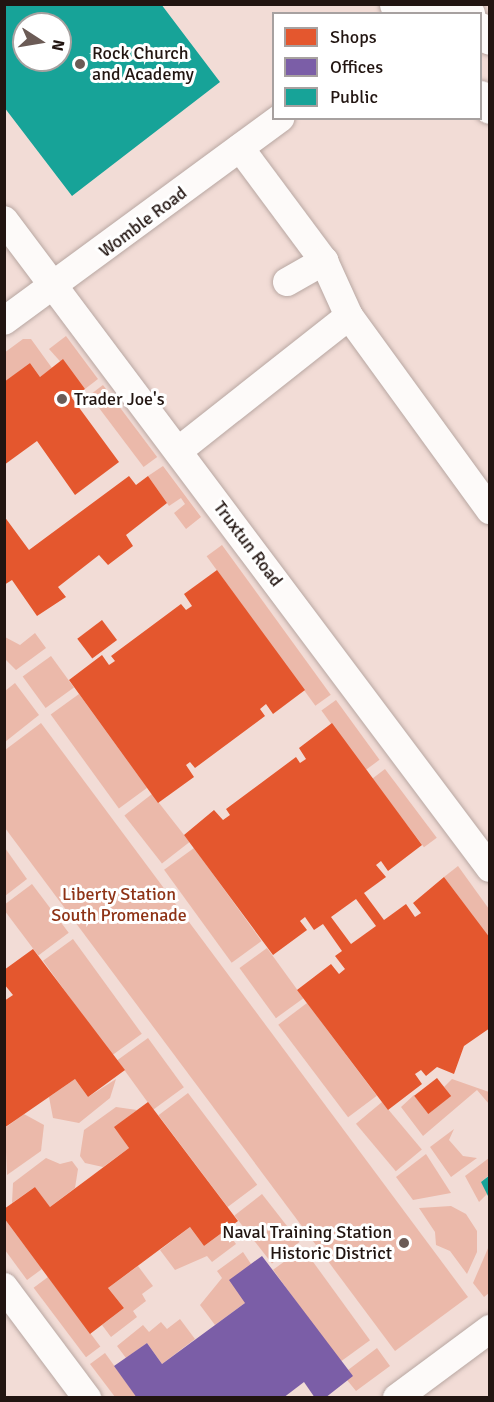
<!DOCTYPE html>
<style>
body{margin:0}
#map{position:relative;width:494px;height:1402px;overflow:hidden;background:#f2dcd6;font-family:Signika,sans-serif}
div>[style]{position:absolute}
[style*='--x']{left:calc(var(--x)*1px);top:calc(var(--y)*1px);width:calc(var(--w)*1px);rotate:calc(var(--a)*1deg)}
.green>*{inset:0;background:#ebb9aa;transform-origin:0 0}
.shops>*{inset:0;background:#e4572e;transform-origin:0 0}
.offices>*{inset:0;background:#7b5ea7}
.public>*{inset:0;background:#17a398}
.roads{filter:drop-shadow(0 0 2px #b8a7a2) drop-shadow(0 0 2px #b8a7a2)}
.minor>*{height:28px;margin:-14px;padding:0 14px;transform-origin:14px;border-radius:14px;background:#fdfaf9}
.major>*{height:33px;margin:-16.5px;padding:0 16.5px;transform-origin:16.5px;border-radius:16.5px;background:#fdfaf9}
.dots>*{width:16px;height:16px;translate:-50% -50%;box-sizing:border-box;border:3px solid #fff;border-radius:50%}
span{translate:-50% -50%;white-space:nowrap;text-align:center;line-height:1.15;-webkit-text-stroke:6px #fff;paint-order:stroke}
.poi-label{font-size:18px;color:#221511}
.left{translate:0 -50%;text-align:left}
.right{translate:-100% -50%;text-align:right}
.street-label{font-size:18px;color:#221511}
.park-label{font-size:18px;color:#8e3316}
.frame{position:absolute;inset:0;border:6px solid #221511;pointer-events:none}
.legend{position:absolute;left:272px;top:12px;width:210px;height:108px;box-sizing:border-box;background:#fff;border:2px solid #a7a1a0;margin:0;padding:8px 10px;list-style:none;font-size:18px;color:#221511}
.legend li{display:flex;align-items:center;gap:12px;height:30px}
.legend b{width:30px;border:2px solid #a7a1a0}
.north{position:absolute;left:12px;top:12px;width:60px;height:60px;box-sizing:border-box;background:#fff;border:2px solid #a7a1a0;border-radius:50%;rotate:102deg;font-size:16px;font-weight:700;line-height:24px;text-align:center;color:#221511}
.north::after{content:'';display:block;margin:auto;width:21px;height:27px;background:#6b5b56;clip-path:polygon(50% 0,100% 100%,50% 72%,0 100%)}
</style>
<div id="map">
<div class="green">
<i style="clip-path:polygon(66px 336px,98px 379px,85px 389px,49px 349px)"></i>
<i style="clip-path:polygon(23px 339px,31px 339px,52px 368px,40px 377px,30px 363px,5px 382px,4px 353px)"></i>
<i style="left:103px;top:385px;width:90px;height:17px;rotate:53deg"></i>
<i style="clip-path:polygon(163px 466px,201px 517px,186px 529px,174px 513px,185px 504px,181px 498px,169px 506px,148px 476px)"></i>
<i style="left:222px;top:545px;width:185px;height:19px;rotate:54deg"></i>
<i style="clip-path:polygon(35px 633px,46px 648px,16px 670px,5px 659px,5px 637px,20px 645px)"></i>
<i style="left:51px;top:656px;width:39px;height:35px;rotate:54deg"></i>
<i style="clip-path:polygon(15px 683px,39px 715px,5px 742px,5px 691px)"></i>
<i style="left:79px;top:694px;width:116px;height:35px;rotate:54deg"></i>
<i style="left:336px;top:700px;width:74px;height:18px;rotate:54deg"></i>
<i style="clip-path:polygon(41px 723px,468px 1297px,395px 1351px,5px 828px,5px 750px)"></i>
<i style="left:385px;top:769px;width:86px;height:16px;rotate:53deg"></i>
<i style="left:152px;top:794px;width:61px;height:35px;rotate:52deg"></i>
<i style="clip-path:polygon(5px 848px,27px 879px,5px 896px)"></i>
<i style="left:194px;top:848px;width:115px;height:37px;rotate:54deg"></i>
<i style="clip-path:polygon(458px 866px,489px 909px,489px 938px,444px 877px)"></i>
<i style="left:32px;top:884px;width:61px;height:38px;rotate:53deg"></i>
<i style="left:73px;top:939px;width:117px;height:37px;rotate:54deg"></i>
<i style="left:267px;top:948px;width:62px;height:34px;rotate:54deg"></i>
<i style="left:307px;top:1003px;width:116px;height:36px;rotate:53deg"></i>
<i style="left:148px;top:1038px;width:61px;height:38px;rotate:54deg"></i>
<i style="clip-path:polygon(75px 1079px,88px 1097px,116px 1079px,110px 1098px,79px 1123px,53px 1118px,49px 1097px)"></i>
<i style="clip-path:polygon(452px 1079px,489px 1092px,489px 1104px,477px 1090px,423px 1136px,401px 1107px,414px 1095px,428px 1113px,450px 1096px,444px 1087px)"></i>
<i style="left:188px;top:1093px;width:115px;height:37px;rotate:53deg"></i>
<i style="left:382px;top:1102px;width:62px;height:34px;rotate:50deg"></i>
<i style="clip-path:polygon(116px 1107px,137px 1110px,115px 1127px,129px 1148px,103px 1167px,85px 1163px,80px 1156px,84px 1130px)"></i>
<i style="clip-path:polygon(24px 1114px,44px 1125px,41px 1151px,7px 1175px,5px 1128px)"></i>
<i style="clip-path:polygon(454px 1129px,449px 1140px,463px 1156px,477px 1158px,451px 1177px,430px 1147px)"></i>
<i style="clip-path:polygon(426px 1154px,451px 1193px,413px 1200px,396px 1177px)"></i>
<i style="clip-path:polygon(46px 1158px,60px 1164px,72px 1161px,78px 1169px,75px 1188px,50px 1207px,35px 1187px,12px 1203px,13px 1183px)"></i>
<i style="clip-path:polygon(489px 1158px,489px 1175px,481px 1182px,489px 1192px,479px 1202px,465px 1176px)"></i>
<i style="left:262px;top:1194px;width:61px;height:35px;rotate:52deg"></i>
<i style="clip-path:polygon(451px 1206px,466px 1214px,477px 1231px,477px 1252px,467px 1274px,450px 1251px,436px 1245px,435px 1232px,419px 1208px)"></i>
<i style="clip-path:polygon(4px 1218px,42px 1269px,27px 1280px,5px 1250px)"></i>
<i style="clip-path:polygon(190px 1227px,204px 1246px,226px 1230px,236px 1244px,212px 1262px,207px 1256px,175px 1270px,160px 1250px)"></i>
<i style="clip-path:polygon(489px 1246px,489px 1293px,484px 1297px,473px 1283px)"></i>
<i style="left:303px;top:1248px;width:114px;height:37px;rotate:54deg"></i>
<i style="clip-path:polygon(243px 1252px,251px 1264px,245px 1303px,215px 1325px,200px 1305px,222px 1278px,217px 1271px)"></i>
<i style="clip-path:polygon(138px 1266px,153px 1286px,142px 1294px,146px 1301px,133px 1311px,137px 1317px,111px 1337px,102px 1325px,124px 1308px,108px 1288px)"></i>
<i style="left:48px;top:1277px;width:87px;height:18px;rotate:53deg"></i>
<i style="clip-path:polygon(180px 1319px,195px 1339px,162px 1364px,147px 1343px,126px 1358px,117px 1346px,143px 1325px,149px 1332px,161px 1322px,167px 1329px)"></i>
<i style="clip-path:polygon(377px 1348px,390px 1366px,356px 1391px,347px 1380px,352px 1376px,348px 1370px)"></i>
<i style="clip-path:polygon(105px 1353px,137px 1397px,115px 1397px,90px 1364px)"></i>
</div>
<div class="shops">
<i style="clip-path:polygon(63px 359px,85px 389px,72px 398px,119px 462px,75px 495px,37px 441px,4px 465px,4px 382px,30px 363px,40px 377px)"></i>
<i style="clip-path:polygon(129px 476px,136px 485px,148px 476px,167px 503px,126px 535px,133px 546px,108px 565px,99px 555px,58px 587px,66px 597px,37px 616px,12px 580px,4px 585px,4px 516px,29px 550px)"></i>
<i style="clip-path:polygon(217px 570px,305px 690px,273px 714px,266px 704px,260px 709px,265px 716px,195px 768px,190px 762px,186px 765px,194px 777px,158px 803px,69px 680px,102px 655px,109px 665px,115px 661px,111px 656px,181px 604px,186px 610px,192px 606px,184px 594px)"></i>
<i style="left:102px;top:620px;width:25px;height:31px;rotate:53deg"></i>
<i style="clip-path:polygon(evenodd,332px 723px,422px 845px,388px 871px,381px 861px,376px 865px,386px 877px,364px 893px,384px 920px,406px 904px,415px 917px,421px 913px,413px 903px,444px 877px,490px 938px,490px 1028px,464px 1046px,454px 1074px,437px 1067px,426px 1076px,421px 1070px,415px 1074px,422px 1084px,388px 1110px,297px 990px,331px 964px,339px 974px,345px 969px,335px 956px,342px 951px,323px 924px,314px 930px,305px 917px,300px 921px,307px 930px,273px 955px,184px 835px,214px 810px,223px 820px,230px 815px,226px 809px,296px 757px,300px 763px,306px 759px,299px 748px,332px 723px,356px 899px,376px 926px,351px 944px,331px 917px,356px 899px)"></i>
<i style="clip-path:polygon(33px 949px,125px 1070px,88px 1097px,75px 1079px,4px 1128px,4px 1001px,13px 995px,4px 984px,4px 970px)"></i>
<i style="left:437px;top:1078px;width:23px;height:29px;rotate:52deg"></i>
<i style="clip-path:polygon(148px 1102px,238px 1221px,204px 1246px,190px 1227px,108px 1288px,124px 1308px,90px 1334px,4px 1218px,4px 1209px,35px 1187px,50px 1207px,89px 1178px,129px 1148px,114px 1127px)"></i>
</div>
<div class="offices">
<i style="clip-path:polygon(262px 1256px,353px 1376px,325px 1398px,315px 1398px,304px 1382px,283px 1398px,137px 1398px,114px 1366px,147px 1343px,162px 1364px,245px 1303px,229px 1280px)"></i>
</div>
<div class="public">
<i style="clip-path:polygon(evenodd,4px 4px,161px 4px,220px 82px,72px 196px,4px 107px,4px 4px,24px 24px,60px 24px,60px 60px,24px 60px,24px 24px)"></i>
<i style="clip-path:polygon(490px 1175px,490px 1200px,481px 1182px)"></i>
</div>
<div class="roads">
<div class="minor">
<i style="--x:423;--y:14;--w:16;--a:-40"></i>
<i style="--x:240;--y:148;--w:141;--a:53.4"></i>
<i style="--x:4;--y:220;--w:810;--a:53.13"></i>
<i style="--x:287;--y:282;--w:43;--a:-29.6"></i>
<i style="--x:324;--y:261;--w:60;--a:65.6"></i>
<i style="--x:349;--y:316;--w:240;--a:54"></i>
<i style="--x:4;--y:321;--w:343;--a:-36.3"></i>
<i style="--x:178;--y:451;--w:218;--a:-38.3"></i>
<i style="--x:4;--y:1287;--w:139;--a:53.2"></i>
<i style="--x:397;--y:1398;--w:116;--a:-36.6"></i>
</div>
<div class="major">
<i style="--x:396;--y:4;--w:13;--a:51"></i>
<i style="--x:460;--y:4;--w:13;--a:51"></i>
<i style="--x:480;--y:29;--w:13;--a:42"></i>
<i style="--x:480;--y:97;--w:14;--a:45"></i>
</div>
</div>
<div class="dots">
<i style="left:80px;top:64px;background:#6b5b56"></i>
<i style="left:62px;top:399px;background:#6b5b56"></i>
<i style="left:404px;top:1243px;background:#6b5b56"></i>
</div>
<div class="poi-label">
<span class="left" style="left:92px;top:64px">Rock Church<br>and Academy</span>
<span class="left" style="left:74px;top:399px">Trader Joe's</span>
<span class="right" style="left:392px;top:1243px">Naval Training Station<br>Historic District</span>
</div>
<div class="street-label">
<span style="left:143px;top:222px;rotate:-37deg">Womble Road</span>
<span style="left:248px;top:544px;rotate:53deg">Truxtun Road</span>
</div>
<div class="park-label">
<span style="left:119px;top:905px">Liberty Station<br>South Promenade</span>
</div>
<div class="frame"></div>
<ul class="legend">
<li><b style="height:16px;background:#e4572e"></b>Shops</li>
<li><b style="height:16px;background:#7b5ea7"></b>Offices</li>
<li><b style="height:16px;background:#17a398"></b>Public</li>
</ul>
<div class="north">N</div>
</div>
